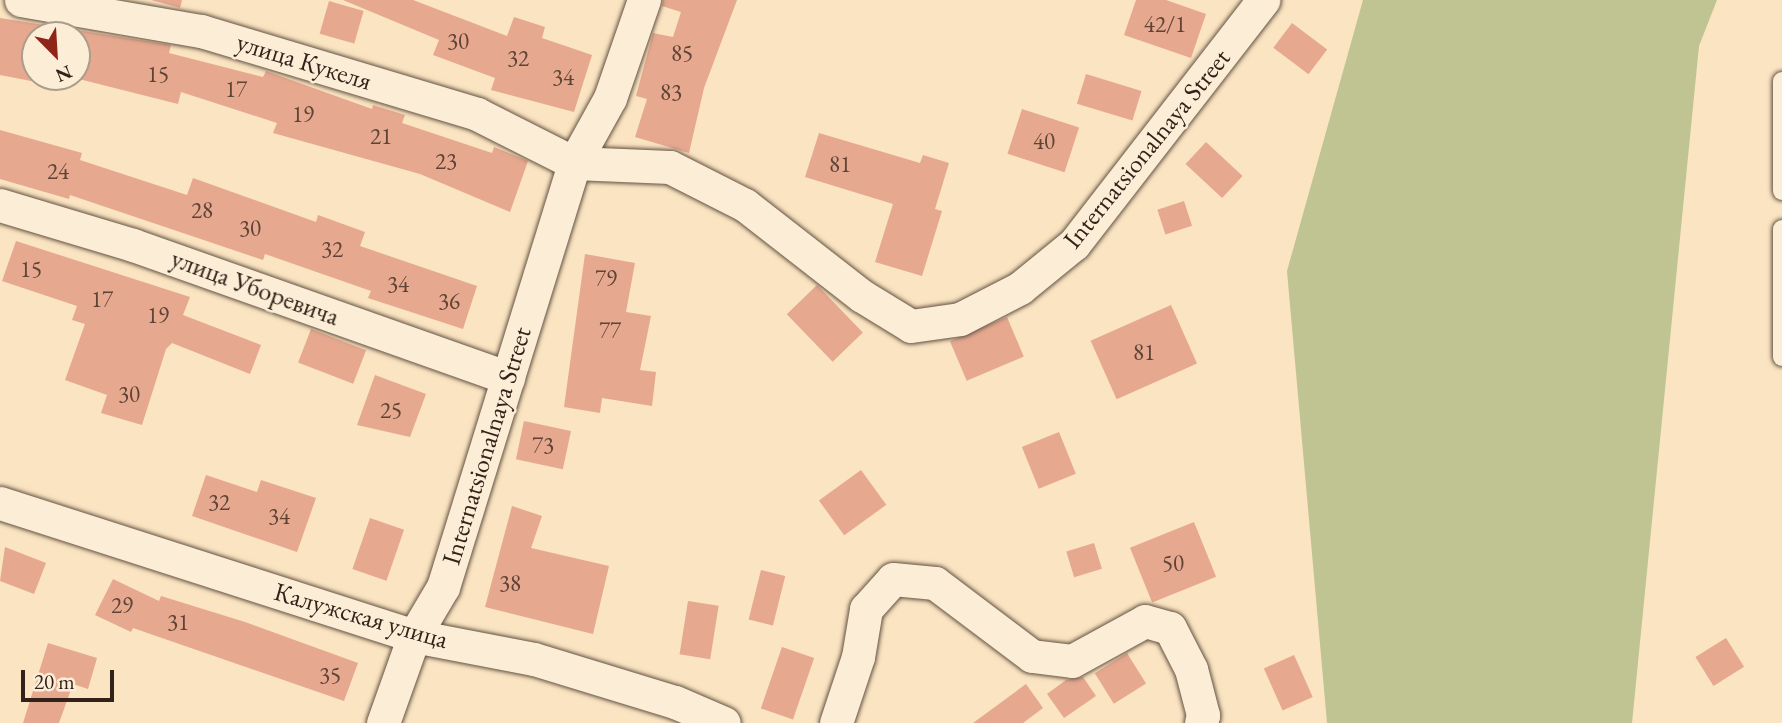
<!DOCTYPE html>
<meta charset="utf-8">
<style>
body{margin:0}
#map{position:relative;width:1782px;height:723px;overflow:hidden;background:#fae4c1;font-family:"EB Garamond",serif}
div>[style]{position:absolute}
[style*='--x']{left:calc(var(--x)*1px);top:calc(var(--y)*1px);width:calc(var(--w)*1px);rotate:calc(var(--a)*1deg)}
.green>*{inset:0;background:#bfc492}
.building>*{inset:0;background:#e6a88f;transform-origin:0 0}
.roads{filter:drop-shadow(0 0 2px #645243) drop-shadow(0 0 2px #645243)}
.lane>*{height:18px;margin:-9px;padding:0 9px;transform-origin:9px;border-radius:9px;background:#fcedd7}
.street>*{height:33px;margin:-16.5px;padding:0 16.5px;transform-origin:16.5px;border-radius:16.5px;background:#fcedd7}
span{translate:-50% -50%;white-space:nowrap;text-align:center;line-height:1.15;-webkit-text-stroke:5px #fcedd7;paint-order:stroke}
.number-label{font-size:23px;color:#5f4436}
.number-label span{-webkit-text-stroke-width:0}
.street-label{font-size:26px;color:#322219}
.north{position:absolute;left:21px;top:21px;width:70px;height:70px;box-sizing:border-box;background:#fcedd7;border:2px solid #ab9c8b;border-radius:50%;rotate:156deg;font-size:19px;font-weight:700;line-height:28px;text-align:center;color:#322219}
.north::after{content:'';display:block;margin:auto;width:24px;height:32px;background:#8f2418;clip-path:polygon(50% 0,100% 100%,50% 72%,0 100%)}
.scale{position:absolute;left:21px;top:670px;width:93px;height:32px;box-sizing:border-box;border:4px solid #322219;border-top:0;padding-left:9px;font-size:21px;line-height:24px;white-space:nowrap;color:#322219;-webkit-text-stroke:5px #fcedd7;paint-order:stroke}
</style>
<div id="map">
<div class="green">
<i style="clip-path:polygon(1363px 0,1717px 0,1699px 46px,1632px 723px,1327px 723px,1287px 271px)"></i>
</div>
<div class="building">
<i style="clip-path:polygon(151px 0,182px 0,180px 8px)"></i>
<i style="clip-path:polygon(343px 0,413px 0,507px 36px,514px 17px,545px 27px,542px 38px,592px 55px,574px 112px,491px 90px,495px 78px,433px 55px,439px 40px)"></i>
<i style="clip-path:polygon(663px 0,737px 0,704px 88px,689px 153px,635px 137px,647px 99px,636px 96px,653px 33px,673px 37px,681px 12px,662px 6px)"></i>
<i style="clip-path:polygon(1136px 0,1166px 0,1206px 14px,1191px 58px,1124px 35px)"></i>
<i style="left:329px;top:1px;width:36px;height:34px;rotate:16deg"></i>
<i style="clip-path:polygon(0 18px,171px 45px,169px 53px,263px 77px,266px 71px,372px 109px,373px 105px,405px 115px,402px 123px,492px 153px,494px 147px,528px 161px,510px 212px,420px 174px,273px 133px,277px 123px,181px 92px,178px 104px,71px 77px,77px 77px,77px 35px,35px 35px,31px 81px,0 75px)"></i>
<i style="left:1292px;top:23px;width:44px;height:31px;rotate:37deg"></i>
<i style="left:1086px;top:74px;width:58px;height:31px;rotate:17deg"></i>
<i style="left:1022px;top:109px;width:60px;height:47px;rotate:18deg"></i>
<i style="clip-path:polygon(0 130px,82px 153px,80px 160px,187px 195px,193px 178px,316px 222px,318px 215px,365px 232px,360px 246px,477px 286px,463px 329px,368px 298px,371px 291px,265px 254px,263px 260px,70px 195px,69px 199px,0 179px)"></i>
<i style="clip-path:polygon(819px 133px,920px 163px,923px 155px,949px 163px,935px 209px,942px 211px,922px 276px,875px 262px,893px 204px,805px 177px)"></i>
<i style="left:1206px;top:142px;width:50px;height:30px;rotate:43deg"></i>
<i style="left:1184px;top:201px;width:26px;height:28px;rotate:72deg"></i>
<i style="clip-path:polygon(16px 241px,190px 297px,183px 315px,261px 345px,250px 374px,172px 343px,166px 349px,142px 425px,101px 413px,107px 395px,65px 380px,85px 324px,72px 320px,77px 306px,2px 281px)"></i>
<i style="clip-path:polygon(585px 254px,635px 263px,626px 312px,651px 316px,640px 370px,656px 372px,652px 406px,602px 398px,600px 413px,564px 407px)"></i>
<i style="left:817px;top:285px;width:66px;height:42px;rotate:46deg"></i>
<i style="left:1171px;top:305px;width:64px;height:88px;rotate:66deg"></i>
<i style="left:1007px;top:317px;width:43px;height:62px;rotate:67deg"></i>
<i style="left:311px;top:329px;width:59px;height:36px;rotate:21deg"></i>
<i style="clip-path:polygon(375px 375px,426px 394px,410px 437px,357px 425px)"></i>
<i style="left:524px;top:421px;width:48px;height:39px;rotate:12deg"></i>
<i style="left:1059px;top:432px;width:45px;height:40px;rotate:68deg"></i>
<i style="left:861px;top:470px;width:43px;height:52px;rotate:54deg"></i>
<i style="clip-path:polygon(206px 475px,257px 492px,261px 480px,316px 498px,297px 552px,192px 516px)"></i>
<i style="clip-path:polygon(512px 506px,542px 516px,531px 548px,609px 566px,593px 634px,485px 607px)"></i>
<i style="left:370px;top:518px;width:36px;height:54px;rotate:19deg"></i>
<i style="left:1194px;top:522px;width:59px;height:69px;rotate:68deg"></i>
<i style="left:1094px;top:543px;width:27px;height:29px;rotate:73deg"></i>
<i style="clip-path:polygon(5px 547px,46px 563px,34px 594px,0 581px)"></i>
<i style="left:761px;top:570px;width:25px;height:51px;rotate:14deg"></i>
<i style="clip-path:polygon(113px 579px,159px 601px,161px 596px,245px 622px,358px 663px,344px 701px,133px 628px,131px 632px,95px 615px)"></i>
<i style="left:688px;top:601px;width:31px;height:54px;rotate:9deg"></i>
<i style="left:1726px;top:638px;width:34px;height:36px;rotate:58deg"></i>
<i style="clip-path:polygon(48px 643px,97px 658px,88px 689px,73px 684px,59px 723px,23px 723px)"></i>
<i style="left:782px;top:647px;width:34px;height:65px;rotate:19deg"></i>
<i style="left:1127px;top:653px;width:36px;height:38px;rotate:58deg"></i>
<i style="left:1294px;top:655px;width:46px;height:33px;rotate:66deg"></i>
<i style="clip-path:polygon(1083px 677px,1096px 696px,1064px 718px,1047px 694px,1066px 680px)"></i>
<i style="clip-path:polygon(1026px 684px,1043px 708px,1023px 723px,973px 723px)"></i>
</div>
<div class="roads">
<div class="lane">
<i style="--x:1782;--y:81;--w:110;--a:90"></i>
<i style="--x:1782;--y:229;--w:128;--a:90"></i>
</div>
<div class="street">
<i style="--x:21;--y:0;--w:183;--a:9.8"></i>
<i style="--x:201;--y:31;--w:288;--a:16.7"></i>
<i style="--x:477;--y:114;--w:109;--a:26.8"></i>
<i style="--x:574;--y:163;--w:96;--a:2.4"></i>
<i style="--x:670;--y:167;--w:84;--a:26.9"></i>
<i style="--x:745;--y:205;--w:148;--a:37.9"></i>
<i style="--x:862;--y:296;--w:57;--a:31.5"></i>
<i style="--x:911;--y:326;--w:49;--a:-8.1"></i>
<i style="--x:960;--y:319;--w:68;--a:-27.3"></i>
<i style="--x:1020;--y:288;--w:70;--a:-39.2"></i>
<i style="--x:1074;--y:244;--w:309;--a:-52.2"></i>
<i style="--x:0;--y:205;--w:139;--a:16.7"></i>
<i style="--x:133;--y:245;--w:398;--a:19.5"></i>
<i style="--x:0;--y:503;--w:435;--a:17.8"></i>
<i style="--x:414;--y:636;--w:122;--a:10.9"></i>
<i style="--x:534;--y:659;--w:147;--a:17"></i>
<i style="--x:675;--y:702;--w:53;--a:23.2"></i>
<i style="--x:383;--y:723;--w:92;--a:-70.4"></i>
<i style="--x:414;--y:636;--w:57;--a:-59.4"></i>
<i style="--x:443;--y:587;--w:444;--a:-72.8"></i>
<i style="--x:574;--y:163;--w:74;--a:-61"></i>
<i style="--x:610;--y:98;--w:104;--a:-70.9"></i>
<i style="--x:836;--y:723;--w:70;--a:-71.6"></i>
<i style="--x:858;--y:657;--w:49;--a:-80.5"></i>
<i style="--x:866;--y:609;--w:40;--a:-48"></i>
<i style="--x:893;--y:579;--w:42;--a:5.4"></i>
<i style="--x:935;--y:583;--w:121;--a:37"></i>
<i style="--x:1032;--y:656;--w:40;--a:7.1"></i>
<i style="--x:1072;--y:661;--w:83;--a:-28.7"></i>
<i style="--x:1145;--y:621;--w:26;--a:16"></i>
<i style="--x:1170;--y:628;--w:46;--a:62.9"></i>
<i style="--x:1191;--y:669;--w:48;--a:75.4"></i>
<i style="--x:1203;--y:715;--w:8;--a:104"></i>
</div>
</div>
<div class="number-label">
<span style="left:1165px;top:24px">42/1</span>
<span style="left:458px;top:41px">30</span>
<span style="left:682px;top:53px">85</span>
<span style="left:518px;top:58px">32</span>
<span style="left:158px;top:74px">15</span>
<span style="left:563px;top:77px">34</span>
<span style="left:236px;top:89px">17</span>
<span style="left:671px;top:92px">83</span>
<span style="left:303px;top:114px">19</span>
<span style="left:381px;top:136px">21</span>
<span style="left:1044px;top:141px">40</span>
<span style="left:446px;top:161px">23</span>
<span style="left:840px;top:164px">81</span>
<span style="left:58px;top:171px">24</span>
<span style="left:202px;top:210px">28</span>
<span style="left:250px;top:228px">30</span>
<span style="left:332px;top:249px">32</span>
<span style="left:31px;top:269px">15</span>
<span style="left:606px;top:278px">79</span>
<span style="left:398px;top:284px">34</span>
<span style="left:102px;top:299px">17</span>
<span style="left:449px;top:301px">36</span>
<span style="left:158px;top:315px">19</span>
<span style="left:610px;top:330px">77</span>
<span style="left:1144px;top:352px">81</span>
<span style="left:129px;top:394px">30</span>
<span style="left:391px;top:410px">25</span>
<span style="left:543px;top:445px">73</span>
<span style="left:219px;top:502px">32</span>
<span style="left:279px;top:516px">34</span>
<span style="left:1173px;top:563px">50</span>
<span style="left:510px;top:583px">38</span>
<span style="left:122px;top:605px">29</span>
<span style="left:178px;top:622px">31</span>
<span style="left:330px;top:675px">35</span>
</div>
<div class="street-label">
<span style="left:304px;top:62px;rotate:17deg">улица Кукеля</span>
<span style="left:1147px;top:149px;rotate:-51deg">Internatsionalnaya Street</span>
<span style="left:255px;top:288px;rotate:20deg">улица Уборевича</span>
<span style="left:487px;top:446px;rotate:-73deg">Internatsionalnaya Street</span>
<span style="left:361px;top:616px;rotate:16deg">Калужская улица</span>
</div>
<div class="north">N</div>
<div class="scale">20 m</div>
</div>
